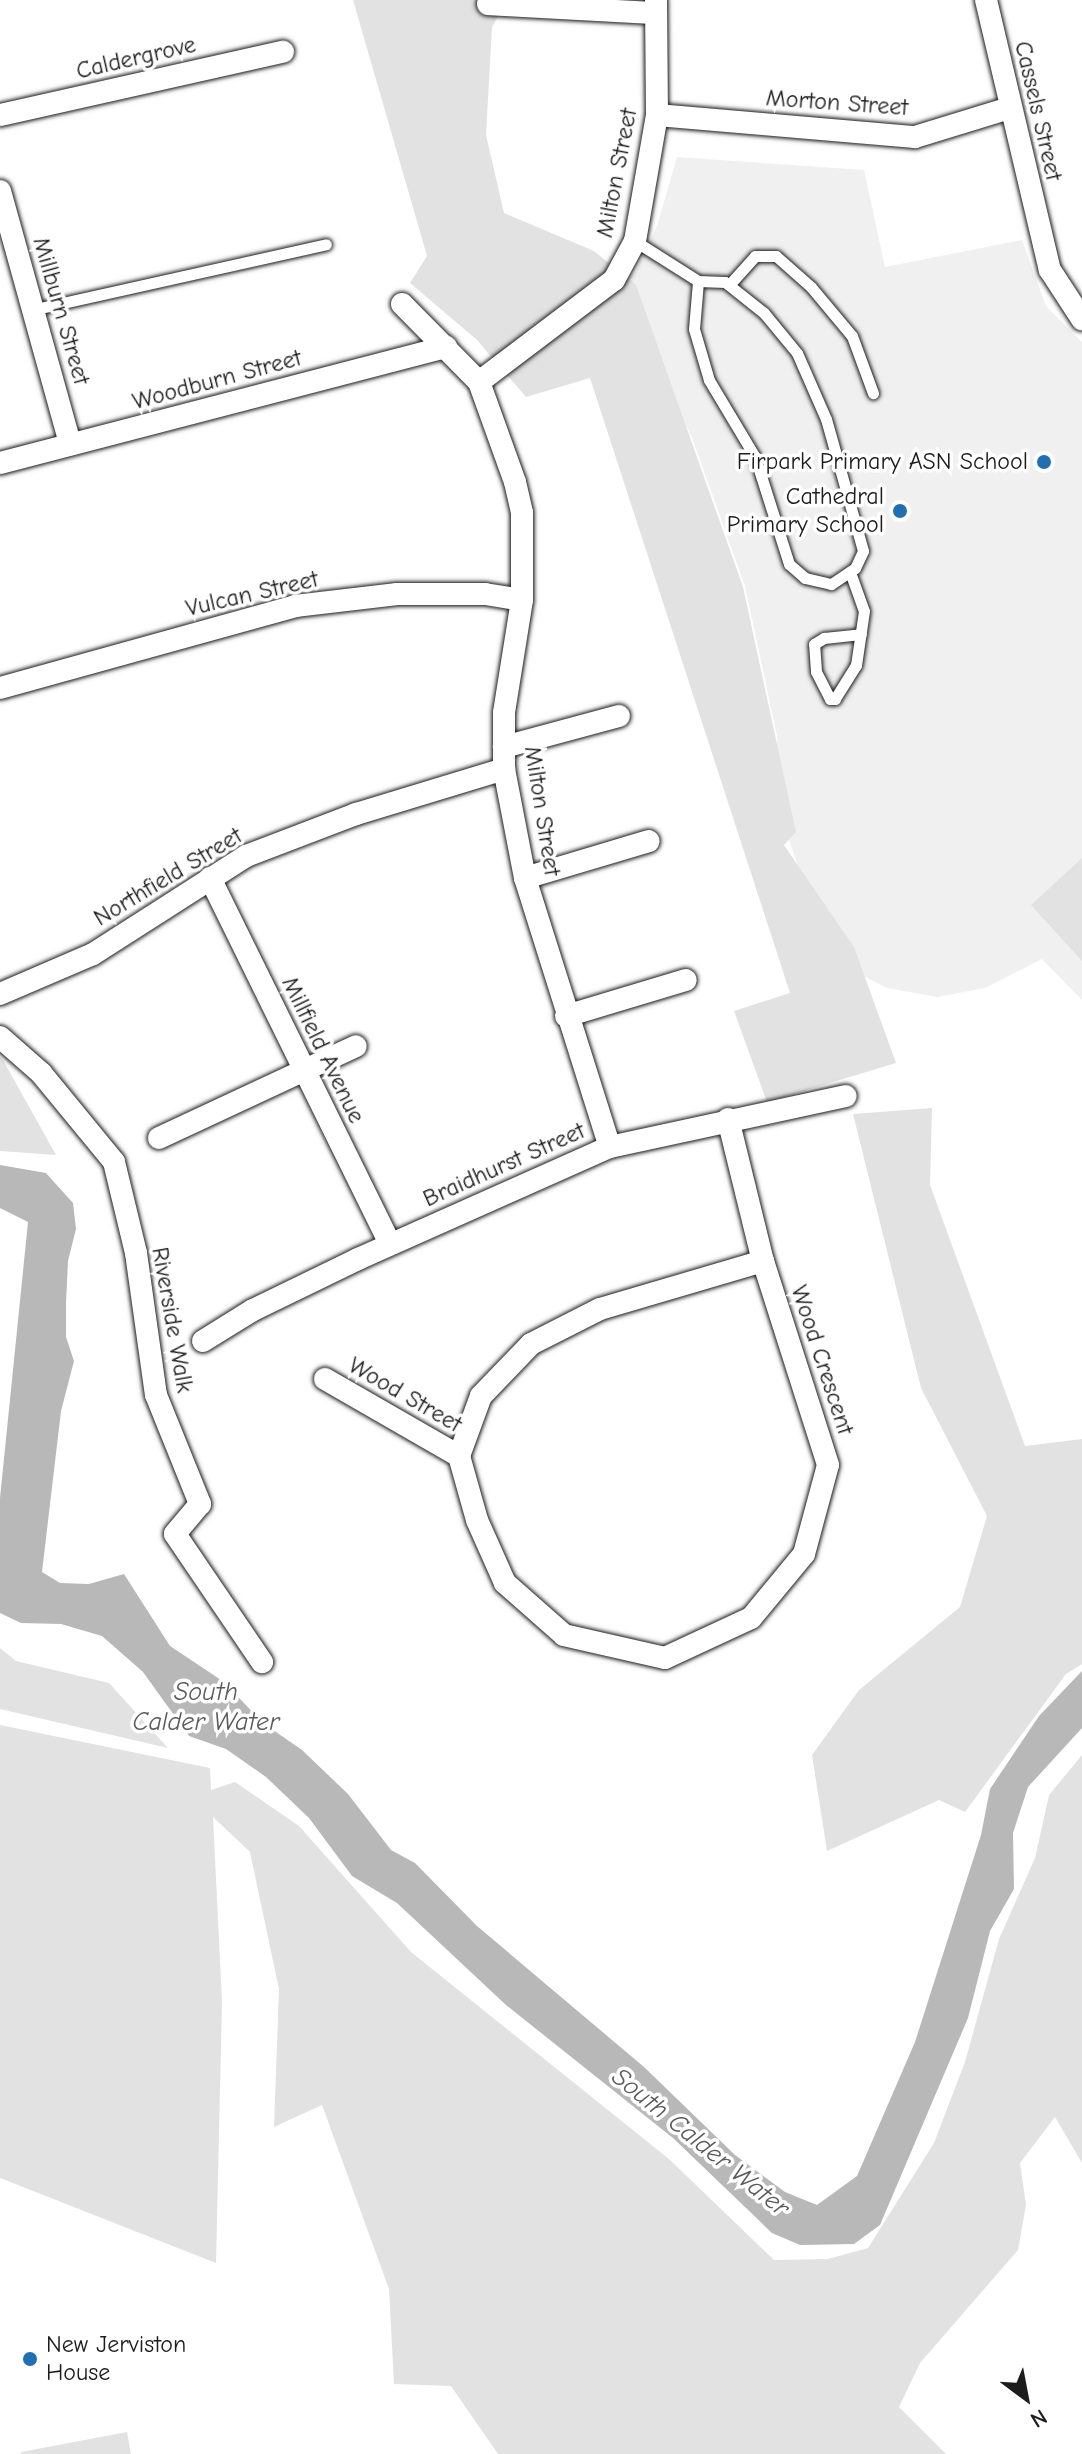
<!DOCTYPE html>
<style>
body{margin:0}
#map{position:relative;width:1082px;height:2454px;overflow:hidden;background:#fff;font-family:"Comic Neue",sans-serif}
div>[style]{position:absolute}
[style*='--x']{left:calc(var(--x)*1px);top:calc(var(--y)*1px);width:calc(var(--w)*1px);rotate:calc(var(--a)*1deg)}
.built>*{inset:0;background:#f0f0f0}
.green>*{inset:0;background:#e2e2e2}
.water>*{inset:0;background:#b8b8b8}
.roads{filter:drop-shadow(0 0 2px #1c1c1c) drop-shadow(0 0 2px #1c1c1c)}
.service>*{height:11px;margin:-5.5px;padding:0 5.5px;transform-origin:5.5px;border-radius:5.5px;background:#fff}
.minor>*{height:22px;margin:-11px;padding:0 11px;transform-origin:11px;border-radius:11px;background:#fff}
.dots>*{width:22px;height:22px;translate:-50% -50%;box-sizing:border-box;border:4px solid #fff;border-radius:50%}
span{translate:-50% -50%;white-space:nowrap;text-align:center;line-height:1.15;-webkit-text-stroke:7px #fff;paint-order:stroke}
.street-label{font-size:24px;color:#1c1c1c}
.poi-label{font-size:24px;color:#1c1c1c}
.right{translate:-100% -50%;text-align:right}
.left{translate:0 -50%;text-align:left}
.water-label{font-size:26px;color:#5a5a5a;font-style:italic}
.north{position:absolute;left:986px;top:2358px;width:80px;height:80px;-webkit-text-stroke:6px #fff;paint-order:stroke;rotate:148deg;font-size:22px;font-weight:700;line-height:32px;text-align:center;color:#1c1c1c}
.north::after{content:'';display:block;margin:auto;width:28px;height:36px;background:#1c1c1c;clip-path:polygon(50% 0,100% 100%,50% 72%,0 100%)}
</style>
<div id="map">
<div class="built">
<i style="clip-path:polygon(677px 157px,864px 170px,885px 267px,1022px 240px,1046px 306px,1082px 342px,1082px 1000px,1042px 959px,985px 988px,937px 997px,887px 988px,830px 959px,778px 808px,777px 736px,745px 586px,691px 435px,651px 359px,604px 305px,636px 271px,657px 226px)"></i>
</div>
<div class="green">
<i style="clip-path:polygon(353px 0,507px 0,492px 27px,486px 135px,504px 213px,594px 251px,636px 285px,743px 587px,796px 832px,784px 845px,854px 947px,896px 1063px,767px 1102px,734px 1011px,790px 993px,590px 378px,526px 397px,477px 340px,410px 283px,427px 256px)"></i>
<i style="clip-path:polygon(1082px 858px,1082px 961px,1031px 905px)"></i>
<i style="clip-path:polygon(0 1057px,3px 1060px,56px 1155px,0 1151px)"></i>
<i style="clip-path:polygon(932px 1108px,930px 1185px,1025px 1446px,1082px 1439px,1082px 1664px,1066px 1674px,965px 1812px,939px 1800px,827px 1851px,812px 1755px,859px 1690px,960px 1607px,987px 1516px,921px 1388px,853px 1114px)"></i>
<i style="clip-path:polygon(0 1648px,16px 1661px,109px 1683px,168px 1748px,0 1709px)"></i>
<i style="clip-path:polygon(0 1725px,210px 1768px,211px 1790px,235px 1782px,299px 1826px,411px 1952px,669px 2159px,774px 2260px,828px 2259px,868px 2248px,934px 2143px,965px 2062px,999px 1939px,1035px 1858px,1049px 1795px,1082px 1755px,1082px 2163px,1055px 2117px,1020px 2163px,1026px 2205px,1018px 2250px,920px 2363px,899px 2407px,946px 2454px,498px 2454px,451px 2386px,394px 2384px,389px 2289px,322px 2105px,274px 2127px,279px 1989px,250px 1852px,213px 1817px,222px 2002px,216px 2263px,0 2178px)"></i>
<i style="clip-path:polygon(127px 2432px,131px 2454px,21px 2454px,21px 2452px)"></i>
</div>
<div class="water">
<i style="clip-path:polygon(0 1165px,46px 1173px,73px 1203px,76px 1229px,68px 1261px,66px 1304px,66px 1337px,74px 1361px,61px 1411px,42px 1572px,60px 1583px,89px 1584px,124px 1574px,170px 1646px,224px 1682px,263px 1723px,302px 1750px,348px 1794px,391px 1850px,415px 1863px,477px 1926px,644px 2067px,735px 2155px,785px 2192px,817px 2205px,857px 2176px,915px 2042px,981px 1835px,990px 1789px,1039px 1716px,1082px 1671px,1082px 1728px,1028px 1787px,1013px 1833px,1014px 1889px,990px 1931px,968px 2018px,880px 2225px,854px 2244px,800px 2245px,772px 2233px,673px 2138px,506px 2005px,397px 1903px,352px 1876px,309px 1818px,266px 1777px,226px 1749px,189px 1736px,143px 1672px,102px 1636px,61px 1624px,21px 1623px,0 1613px,0 1498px,28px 1222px,0 1208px)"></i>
</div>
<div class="roads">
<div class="service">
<i style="--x:635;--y:241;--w:75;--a:32.4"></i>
<i style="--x:698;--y:281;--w:27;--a:2"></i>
<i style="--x:725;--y:282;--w:50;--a:38.5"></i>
<i style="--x:764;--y:313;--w:52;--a:50.5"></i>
<i style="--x:797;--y:353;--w:72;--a:66.3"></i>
<i style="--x:826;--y:419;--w:137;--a:74.3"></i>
<i style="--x:863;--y:551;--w:19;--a:115"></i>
<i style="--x:855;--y:568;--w:29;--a:146"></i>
<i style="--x:831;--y:584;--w:27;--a:-167"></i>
<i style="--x:805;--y:578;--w:21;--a:-139"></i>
<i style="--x:789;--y:564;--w:112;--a:-107.6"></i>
<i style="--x:755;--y:457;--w:90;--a:-120.9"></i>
<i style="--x:709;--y:380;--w:53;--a:-106.4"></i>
<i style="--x:694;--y:329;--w:48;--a:-85.2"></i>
<i style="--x:729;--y:285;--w:39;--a:-48"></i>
<i style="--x:755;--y:256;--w:21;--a:0"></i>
<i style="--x:776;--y:256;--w:47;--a:41.5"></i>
<i style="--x:811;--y:287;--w:64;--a:50.1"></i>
<i style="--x:852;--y:336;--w:61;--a:69.8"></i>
<i style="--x:36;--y:309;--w:297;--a:-12.6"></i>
<i style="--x:850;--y:572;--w:41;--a:70.3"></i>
<i style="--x:864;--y:611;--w:55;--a:98.4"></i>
<i style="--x:856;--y:665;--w:40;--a:122"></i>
<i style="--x:835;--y:699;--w:5;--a:180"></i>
<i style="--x:830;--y:699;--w:31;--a:-117"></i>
<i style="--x:816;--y:671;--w:27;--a:-94"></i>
<i style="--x:814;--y:644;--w:12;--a:-31"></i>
<i style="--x:824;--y:638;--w:37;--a:-6"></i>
</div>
<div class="minor">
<i style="--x:986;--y:0;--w:277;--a:76.7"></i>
<i style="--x:1050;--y:270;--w:59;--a:56.9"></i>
<i style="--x:488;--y:4;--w:168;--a:3.1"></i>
<i style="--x:0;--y:115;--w:290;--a:-12.6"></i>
<i style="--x:657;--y:115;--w:259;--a:4.9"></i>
<i style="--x:915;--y:137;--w:98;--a:-17.1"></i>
<i style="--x:0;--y:191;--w:263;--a:74.5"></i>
<i style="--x:402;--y:304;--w:110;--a:45.4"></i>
<i style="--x:479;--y:382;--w:106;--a:70.2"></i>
<i style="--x:515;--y:482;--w:32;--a:77"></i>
<i style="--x:522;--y:513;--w:87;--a:90"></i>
<i style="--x:522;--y:600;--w:114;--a:99.1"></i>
<i style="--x:504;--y:713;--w:56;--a:90"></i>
<i style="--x:504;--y:769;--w:111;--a:79.1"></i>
<i style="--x:525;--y:878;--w:282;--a:72.5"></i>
<i style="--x:479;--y:382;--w:169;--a:-37.1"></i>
<i style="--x:614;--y:280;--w:44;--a:-61.7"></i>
<i style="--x:635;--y:241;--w:128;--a:-80.1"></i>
<i style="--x:657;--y:115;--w:115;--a:-90.5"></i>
<i style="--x:0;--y:463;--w:461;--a:-14.6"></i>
<i style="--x:0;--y:688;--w:306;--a:-15.5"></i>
<i style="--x:295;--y:606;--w:103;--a:-6.7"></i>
<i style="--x:397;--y:594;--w:88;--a:0"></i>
<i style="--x:485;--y:594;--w:37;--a:9"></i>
<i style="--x:504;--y:747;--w:119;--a:-15.1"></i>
<i style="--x:210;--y:878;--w:408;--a:63.8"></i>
<i style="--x:525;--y:878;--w:129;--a:-16.6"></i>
<i style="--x:0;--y:994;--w:101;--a:-23.3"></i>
<i style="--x:93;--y:954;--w:182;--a:-32.6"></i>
<i style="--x:246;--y:856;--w:118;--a:-20.9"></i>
<i style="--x:356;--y:814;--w:155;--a:-16.9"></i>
<i style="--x:566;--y:1016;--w:125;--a:-16.7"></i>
<i style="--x:0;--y:1037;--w:55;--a:41.3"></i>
<i style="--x:41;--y:1073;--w:115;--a:50.6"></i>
<i style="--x:114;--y:1162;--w:94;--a:76.4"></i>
<i style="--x:136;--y:1253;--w:143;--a:82"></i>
<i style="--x:156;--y:1395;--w:118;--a:68"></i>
<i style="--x:200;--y:1504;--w:39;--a:130"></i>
<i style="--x:175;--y:1534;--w:155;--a:55.8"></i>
<i style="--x:728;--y:1119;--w:146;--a:76.2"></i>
<i style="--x:763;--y:1261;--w:214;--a:72.3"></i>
<i style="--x:828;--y:1465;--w:92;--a:105.1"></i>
<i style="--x:804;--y:1554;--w:83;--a:129.6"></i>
<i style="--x:751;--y:1618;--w:95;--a:155.1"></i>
<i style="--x:665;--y:1658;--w:104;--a:-167.2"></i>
<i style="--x:564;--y:1635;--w:79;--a:-138.6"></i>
<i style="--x:505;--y:1583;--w:69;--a:-114"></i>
<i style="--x:477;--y:1520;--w:66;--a:-105.7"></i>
<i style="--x:459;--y:1456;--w:64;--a:-69.9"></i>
<i style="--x:481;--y:1396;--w:72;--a:-46.1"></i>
<i style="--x:531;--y:1344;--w:77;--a:-26.9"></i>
<i style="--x:600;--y:1309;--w:170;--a:-16.4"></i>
<i style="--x:159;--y:1138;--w:217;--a:-25"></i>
<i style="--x:203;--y:1341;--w:59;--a:-31.8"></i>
<i style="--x:253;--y:1310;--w:117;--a:-25.9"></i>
<i style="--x:358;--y:1259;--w:276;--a:-24"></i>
<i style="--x:610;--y:1147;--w:241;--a:-12.2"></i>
<i style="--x:325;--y:1379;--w:155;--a:29.9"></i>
</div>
</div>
<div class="dots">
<i style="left:1044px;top:462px;background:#1f6fb2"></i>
<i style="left:900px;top:511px;background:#1f6fb2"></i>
<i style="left:30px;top:2359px;background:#1f6fb2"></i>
</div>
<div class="street-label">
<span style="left:136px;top:58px;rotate:-13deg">Caldergrove</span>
<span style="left:837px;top:103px;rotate:4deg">Morton Street</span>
<span style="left:1038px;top:111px;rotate:77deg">Cassels Street</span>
<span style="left:617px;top:173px;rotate:-79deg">Milton Street</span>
<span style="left:61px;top:311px;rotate:74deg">Millburn Street</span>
<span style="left:217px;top:380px;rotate:-15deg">Woodburn Street</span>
<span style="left:252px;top:594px;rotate:-13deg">Vulcan Street</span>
<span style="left:542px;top:811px;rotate:81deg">Milton Street</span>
<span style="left:168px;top:877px;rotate:-31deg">Northfield Street</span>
<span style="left:323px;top:1050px;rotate:64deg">Millfield Avenue</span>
<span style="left:504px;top:1165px;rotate:-24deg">Braidhurst Street</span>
<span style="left:172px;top:1320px;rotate:80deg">Riverside Walk</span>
<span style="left:822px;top:1360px;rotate:72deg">Wood Crescent</span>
<span style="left:405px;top:1395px;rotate:30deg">Wood Street</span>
</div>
<div class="poi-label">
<span class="right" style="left:1028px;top:462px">Firpark Primary ASN School</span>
<span class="right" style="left:884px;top:511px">Cathedral<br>Primary School</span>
<span class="left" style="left:46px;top:2359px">New Jerviston<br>House</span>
</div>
<div class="water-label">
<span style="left:206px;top:1708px">South<br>Calder Water</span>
<span style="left:700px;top:2143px;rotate:39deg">South Calder Water</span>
</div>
<div class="north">N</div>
</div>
